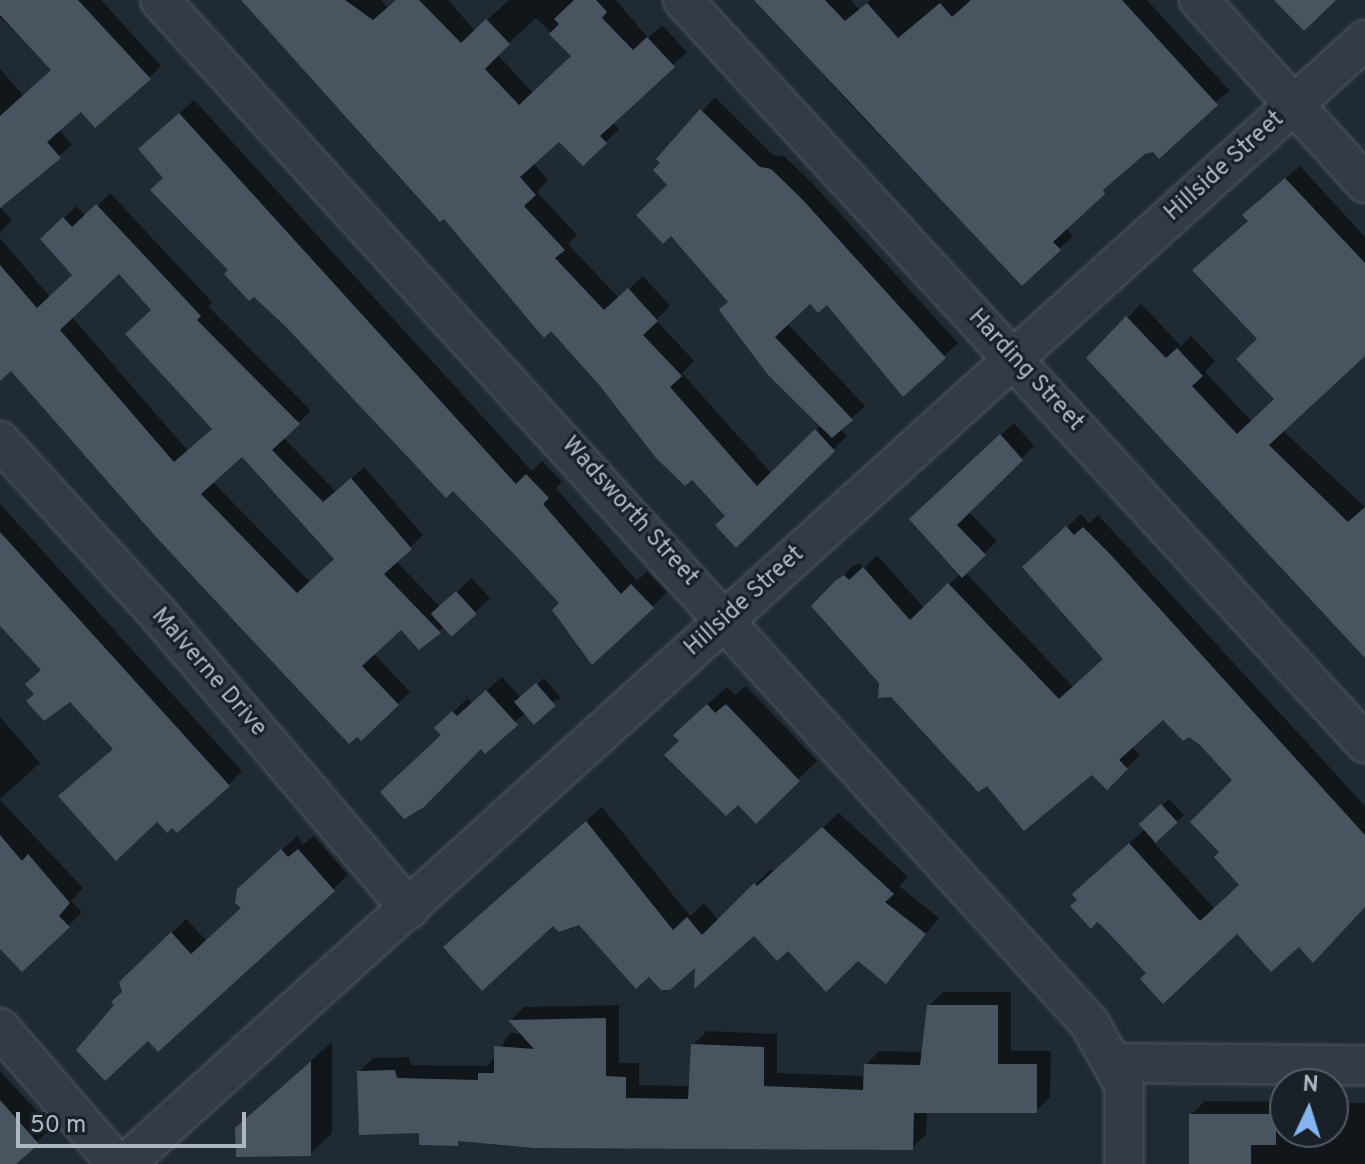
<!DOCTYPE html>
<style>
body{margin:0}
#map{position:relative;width:1365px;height:1164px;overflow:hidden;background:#202a33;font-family:Overpass,sans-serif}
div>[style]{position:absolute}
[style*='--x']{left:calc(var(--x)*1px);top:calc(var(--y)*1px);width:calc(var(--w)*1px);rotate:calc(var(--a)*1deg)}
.shadow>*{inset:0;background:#0007}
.building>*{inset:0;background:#48545f;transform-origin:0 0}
.roads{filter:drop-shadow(0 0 2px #515962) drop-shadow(0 0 2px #515962)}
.minor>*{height:38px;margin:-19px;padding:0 19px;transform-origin:19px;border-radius:19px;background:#333b44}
span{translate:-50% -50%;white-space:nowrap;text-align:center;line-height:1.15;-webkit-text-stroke:6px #192028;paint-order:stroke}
.street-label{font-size:24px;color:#adb6c1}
.north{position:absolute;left:1269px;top:1068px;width:80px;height:80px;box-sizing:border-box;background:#192028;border:2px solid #545c65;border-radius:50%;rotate:4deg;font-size:22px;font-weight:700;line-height:32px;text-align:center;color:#adb6c1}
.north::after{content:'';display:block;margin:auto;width:28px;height:36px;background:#85b5ef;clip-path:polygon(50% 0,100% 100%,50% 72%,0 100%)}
.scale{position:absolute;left:16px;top:1112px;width:230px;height:36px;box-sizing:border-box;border:4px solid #adb6c1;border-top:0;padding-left:10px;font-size:24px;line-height:28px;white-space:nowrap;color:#adb6c1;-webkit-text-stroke:6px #192028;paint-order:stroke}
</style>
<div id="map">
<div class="shadow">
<i style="clip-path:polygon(0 0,101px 0,161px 66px,149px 78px,81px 109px,58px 129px,72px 145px,7px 199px,0 190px,0 69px,24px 96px,53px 70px,0 17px)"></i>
<i style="clip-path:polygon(evenodd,242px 0,381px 0,388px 8px,397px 0,448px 0,475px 31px,509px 0,616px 0,648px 38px,662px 25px,687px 52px,612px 122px,619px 129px,583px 164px,559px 139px,533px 163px,548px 180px,537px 192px,577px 235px,568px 244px,619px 298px,643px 276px,670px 306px,656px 320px,694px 361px,682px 373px,772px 474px,821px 425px,730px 300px,659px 159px,715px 97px,773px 155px,784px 156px,815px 186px,958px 343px,903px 394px,827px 302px,810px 301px,787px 323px,865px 406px,840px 429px,847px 436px,736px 545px,727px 516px,242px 0,536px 18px,574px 55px,533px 93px,497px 54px,536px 18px)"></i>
<i style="clip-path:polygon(758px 0,851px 0,859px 10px,870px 0,1147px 0,1230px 91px,1115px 177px,1066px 228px,1073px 236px,1022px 283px,847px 101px)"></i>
<i style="clip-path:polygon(194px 100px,532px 471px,542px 461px,562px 482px,556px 488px,637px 581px,647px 571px,667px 592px,652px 607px,562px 603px,453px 489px,446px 495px,231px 270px,165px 177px,156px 135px)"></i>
<i style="clip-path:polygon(1300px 166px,1365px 237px,1365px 353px,1282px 430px,1365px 507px,1365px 657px,1088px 358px,1141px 304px,1181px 346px,1191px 336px,1215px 361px,1205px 372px,1252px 422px,1276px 398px,1259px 339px,1250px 220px,1258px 201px)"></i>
<i style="clip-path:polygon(evenodd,110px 193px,212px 302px,208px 306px,311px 411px,283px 437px,336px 492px,364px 467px,423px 535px,396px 561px,441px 608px,471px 578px,490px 598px,453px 634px,445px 626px,439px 631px,401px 627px,373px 653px,410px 692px,361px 738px,0 356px,0 238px,50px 297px,75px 274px,55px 226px,77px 206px,86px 217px,110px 193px,119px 271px,154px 310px,214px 428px,188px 451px,71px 316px,119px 271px,110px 193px,242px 454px,336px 559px,310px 582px,212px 481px,242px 454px)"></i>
<i style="clip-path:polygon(0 207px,12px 220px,0 232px)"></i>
<i style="clip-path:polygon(1014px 423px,1034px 446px,968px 511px,997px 541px,965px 572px,1073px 687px,1105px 658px,1038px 554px,1081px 514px,1089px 523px,1098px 515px,1365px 806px,1365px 905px,1299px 944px,1237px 931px,1148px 973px,1079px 899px,1088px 881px,1145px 829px,1142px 825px,1169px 799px,1184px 815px,1154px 843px,1215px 909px,1241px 884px,1222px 851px,1235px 780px,1200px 743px,1163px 717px,1131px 746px,1140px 755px,1107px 788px,1092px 772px,987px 784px,881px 683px,814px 606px,851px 568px,859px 563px,864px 568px,877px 555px,924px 608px,961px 573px,924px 506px)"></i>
<i style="clip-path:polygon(0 504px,242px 771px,228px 785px,114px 748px,70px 700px,37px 694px,42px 669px,0 621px)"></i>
<i style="clip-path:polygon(502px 677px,521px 698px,544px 678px,561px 698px,526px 713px,481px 746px,443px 735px,451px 714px,468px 698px,472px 703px)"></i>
<i style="clip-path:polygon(746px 686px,817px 761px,756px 821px,681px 741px,694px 716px,727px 687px,735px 695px)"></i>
<i style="clip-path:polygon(0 717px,40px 763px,0 799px)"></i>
<i style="clip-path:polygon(0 800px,83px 888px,71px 901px,82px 912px,68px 926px,0 945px)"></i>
<i style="clip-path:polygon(602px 807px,690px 916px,704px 903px,719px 921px,771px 869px,774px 872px,839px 813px,908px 877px,899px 886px,939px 918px,886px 981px,858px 959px,788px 948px,755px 933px,698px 963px,665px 991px,579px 922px,571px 929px,553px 923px,461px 932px)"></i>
<i style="clip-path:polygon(297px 836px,303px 844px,314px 836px,348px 875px,333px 889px,116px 1005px,124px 992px,121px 983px,186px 919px,207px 941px,243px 908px,255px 875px)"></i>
<i style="clip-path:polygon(943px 992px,1011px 992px,1011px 1051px,1051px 1051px,1050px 1097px,1036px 1111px,927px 1111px,926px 1134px,912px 1148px,461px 1139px,457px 1144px,421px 1131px,359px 1072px,373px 1058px,409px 1057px,411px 1065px,488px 1066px,510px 1033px,524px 1034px,511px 1020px,524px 1007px,619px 1005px,619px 1063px,639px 1063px,639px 1085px,691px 1086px,693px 1045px,707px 1031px,777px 1034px,777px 1073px,865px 1076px,866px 1065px,879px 1051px,924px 1052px,929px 1006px)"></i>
<i style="clip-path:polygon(332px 1042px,332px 1133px,310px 1154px,260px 1106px)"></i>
<i style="clip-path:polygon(0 1071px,52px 1128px,13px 1164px,0 1164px)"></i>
<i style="clip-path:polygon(1205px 1101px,1285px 1102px,1285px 1132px,1333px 1132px,1333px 1103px,1365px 1103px,1365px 1164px,1191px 1164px,1191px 1115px)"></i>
</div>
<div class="building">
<i style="clip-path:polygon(0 0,78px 0,151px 79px,95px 128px,81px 112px,47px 142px,61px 158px,0 208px,0 116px,51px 70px,0 15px)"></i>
<i style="clip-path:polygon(241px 0,345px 0,373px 20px,396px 0,419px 0,461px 43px,486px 19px,510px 44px,485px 69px,519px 105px,571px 56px,549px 34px,559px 24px,554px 19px,574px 0,596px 0,607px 12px,602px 18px,633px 50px,647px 37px,675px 67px,600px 136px,607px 143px,583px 166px,559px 142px,520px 177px,536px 195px,524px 206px,565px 250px,555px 258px,604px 310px,628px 288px,658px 321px,643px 335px,682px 376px,670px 387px,757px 486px,815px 429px,835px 451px,736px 548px,715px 525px,725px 516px,692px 480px,685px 486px,656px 458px,600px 386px,551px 331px,544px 338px,444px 219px,440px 222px)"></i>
<i style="clip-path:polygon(754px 0,825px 0,845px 21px,867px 3px,898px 38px,940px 3px,952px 17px,971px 0,1122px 0,1218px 105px,1159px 159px,1153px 152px,1145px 154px,1103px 190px,1105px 194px,1053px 242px,1061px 250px,1022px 286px)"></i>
<i style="clip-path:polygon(1274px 0,1336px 0,1304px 31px)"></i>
<i style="clip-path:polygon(700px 109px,760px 167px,771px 169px,802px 199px,946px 358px,903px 397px,827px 305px,818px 313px,810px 304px,775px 337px,853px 420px,832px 438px,769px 376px,722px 314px,719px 309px,728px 302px,671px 236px,663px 244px,636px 215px,667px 185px,653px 170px,660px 163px,656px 159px)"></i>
<i style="clip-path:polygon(179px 113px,516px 484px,526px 474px,549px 498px,543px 504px,621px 594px,631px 584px,654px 608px,592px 665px,552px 610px,559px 603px,513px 553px,453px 491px,446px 498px,286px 327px,254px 297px,249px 301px,224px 274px,228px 270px,150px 190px,163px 178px,138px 149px)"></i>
<i style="clip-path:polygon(1285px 178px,1365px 263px,1365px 356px,1269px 445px,1348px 522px,1365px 507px,1365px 658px,1086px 358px,1126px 316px,1166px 358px,1177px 348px,1203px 376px,1192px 386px,1237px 434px,1274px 399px,1236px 359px,1257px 339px,1192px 270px,1248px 221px,1242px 215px)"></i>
<i style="clip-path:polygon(evenodd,96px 204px,201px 316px,197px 320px,300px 424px,272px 450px,323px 502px,351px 478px,412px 549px,384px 574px,441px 633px,419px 650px,401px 630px,362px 666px,399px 705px,361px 741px,357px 737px,349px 744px,157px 538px,11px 371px,0 381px,0 265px,37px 308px,72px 275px,40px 239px,63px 217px,72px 227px,96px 204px,119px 274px,151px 310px,125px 334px,212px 429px,174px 462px,60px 330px,119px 274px,96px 204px,242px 457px,334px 559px,297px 593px,201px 494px,242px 457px)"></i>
<i style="clip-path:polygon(1000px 434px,1023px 460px,957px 525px,986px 555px,962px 578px,909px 519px)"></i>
<i style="clip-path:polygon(1066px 526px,1074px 535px,1083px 527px,1111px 555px,1365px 835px,1365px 907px,1313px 963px,1299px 947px,1271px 972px,1237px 934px,1163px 1004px,1140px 979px,1146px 973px,1102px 926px,1097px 922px,1091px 929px,1070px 906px,1077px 900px,1072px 894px,1129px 843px,1200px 921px,1239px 885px,1214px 857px,1219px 852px,1190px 822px,1232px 780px,1199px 744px,1189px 737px,1183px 741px,1163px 720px,1119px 760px,1128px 769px,1107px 790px,1092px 775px,1024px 831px,987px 786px,978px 792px,891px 697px,878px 698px,879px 683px,811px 606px,835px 581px,844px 575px,849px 580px,863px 567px,910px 620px,948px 583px,1059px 699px,1103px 659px,1022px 567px)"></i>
<i style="clip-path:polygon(0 532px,230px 786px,177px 833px,172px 828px,167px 833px,157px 822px,116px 861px,58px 796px,113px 749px,70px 702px,44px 721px,26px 701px,34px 694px,25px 684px,41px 670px,0 626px)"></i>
<i style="left:456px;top:591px;width:31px;height:34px;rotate:48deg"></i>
<i style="left:536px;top:683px;width:30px;height:29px;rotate:49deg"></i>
<i style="clip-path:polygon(486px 690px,518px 725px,485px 754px,481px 749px,424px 807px,404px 819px,380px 792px,441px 735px,434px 728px,452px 711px,457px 716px)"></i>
<i style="clip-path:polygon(707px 704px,715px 713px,726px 704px,800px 781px,756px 824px,738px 805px,726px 816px,664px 755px,679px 741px,673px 735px)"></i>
<i style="left:1161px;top:804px;width:25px;height:30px;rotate:48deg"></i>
<i style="clip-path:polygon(586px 821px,673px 930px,687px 917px,702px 935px,754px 883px,757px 886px,822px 827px,894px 894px,885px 902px,926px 934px,886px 984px,858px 961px,826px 992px,788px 951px,777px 961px,754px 936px,694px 989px,695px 968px,670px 990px,661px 990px,649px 977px,636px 989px,579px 925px,559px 932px,553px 926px,482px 991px,443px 947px)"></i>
<i style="clip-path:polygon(0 835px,22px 861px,28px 854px,70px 903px,59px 916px,70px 927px,22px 972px,0 949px)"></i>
<i style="clip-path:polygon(281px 849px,288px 857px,298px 849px,335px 891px,158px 1052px,148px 1041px,105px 1081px,76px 1050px,114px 1005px,111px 1002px,122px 992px,119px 982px,171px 932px,191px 954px,241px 908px,235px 903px,237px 889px)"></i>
<i style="clip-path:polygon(927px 1005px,998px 1005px,998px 1064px,1037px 1064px,1037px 1113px,914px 1113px,913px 1150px,534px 1148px,458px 1141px,458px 1146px,419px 1145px,419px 1133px,359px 1135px,357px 1071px,395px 1070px,397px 1078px,478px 1080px,478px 1073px,494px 1073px,494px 1046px,534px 1049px,508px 1020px,606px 1018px,606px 1076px,626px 1077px,626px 1098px,688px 1099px,691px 1044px,764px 1047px,764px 1086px,863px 1090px,864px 1064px,920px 1065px)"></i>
<i style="clip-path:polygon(311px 1061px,311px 1156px,236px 1157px,235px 1128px)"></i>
<i style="clip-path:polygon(0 1100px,39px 1144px,16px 1164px,0 1164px)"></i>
<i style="clip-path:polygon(1189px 1114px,1276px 1114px,1276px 1145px,1251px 1145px,1251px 1164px,1189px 1164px)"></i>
</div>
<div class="roads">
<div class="minor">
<i style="--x:160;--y:0;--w:1383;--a:47.75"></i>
<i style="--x:1090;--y:1024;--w:70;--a:60.9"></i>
<i style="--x:1124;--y:1085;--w:79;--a:90"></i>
<i style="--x:683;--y:0;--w:1009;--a:47.45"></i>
<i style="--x:1199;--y:0;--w:247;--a:47.8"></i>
<i style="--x:0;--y:441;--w:236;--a:47.6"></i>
<i style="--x:159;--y:615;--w:386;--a:49.6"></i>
<i style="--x:0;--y:1028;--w:179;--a:49.3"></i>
<i style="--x:1116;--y:1063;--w:249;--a:0.5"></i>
<i style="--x:125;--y:1164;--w:1674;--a:-42.19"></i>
</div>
</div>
<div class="street-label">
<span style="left:1225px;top:167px;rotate:-42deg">Hillside Street</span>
<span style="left:1025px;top:371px;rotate:47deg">Harding Street</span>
<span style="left:629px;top:512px;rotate:48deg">Wadsworth Street</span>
<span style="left:745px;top:602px;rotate:-42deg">Hillside Street</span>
<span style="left:208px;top:673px;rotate:49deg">Malverne Drive</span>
</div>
<div class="north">N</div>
<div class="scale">50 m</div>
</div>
